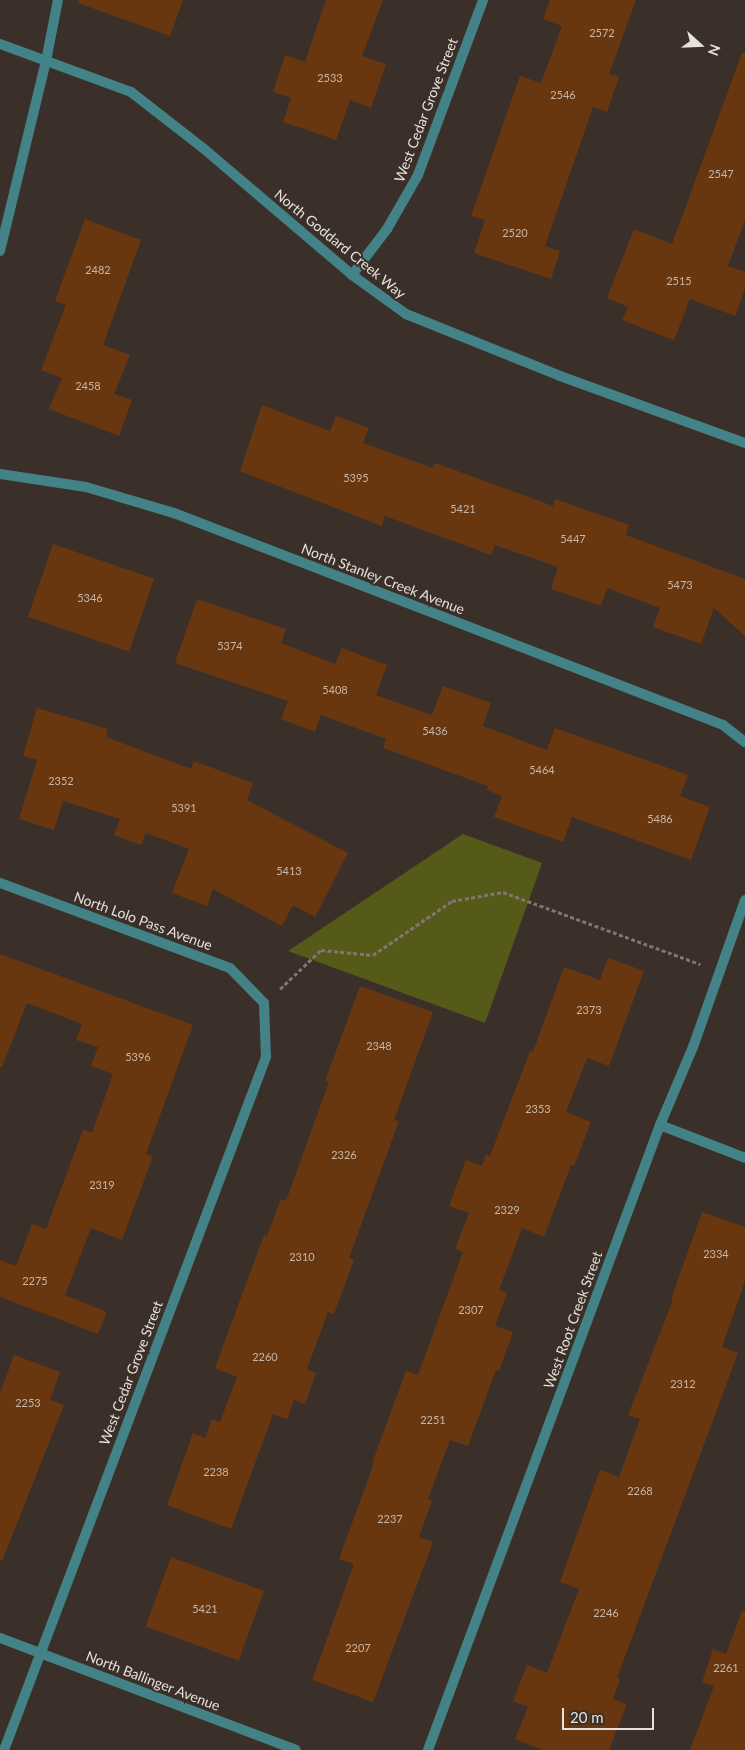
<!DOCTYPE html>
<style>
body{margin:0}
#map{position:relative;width:745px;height:1750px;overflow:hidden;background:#3a3029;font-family:Lato,sans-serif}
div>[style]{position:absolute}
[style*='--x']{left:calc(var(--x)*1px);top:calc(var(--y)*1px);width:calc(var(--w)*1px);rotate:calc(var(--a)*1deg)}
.green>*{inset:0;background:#565a19}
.building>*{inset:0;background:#683710;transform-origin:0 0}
.path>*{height:3px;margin-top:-1.5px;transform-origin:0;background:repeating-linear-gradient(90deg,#7f7670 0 4px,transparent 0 6.5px)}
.minor>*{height:10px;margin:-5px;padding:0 5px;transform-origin:5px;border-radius:5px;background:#438388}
.tertiary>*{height:10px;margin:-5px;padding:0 5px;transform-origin:5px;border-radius:5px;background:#438388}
span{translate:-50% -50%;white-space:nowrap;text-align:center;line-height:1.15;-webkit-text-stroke:4px #3a3029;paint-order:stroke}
.number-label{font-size:11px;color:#c7b6a8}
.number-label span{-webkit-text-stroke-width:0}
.street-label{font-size:14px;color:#e7e0db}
.north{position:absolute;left:675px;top:20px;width:50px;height:50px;-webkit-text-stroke:4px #3a3029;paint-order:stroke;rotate:110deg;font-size:14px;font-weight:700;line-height:20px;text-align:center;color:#e7e0db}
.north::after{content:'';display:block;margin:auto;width:18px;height:22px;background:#e7e0db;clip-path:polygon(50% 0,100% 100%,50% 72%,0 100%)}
.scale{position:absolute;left:562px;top:1708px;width:92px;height:22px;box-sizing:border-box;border:2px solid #e7e0db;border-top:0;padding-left:6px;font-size:15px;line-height:18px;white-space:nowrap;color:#e7e0db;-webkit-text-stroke:4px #3a3029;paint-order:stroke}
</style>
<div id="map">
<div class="green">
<i style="clip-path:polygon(463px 834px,542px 863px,485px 1023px,288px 951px)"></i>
</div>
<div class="building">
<i style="clip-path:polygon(79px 0,183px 0,170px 36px,78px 3px)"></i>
<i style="clip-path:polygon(326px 0,383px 0,362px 56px,386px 64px,371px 108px,350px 100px,336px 140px,283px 122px,291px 98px,273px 92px,285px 55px,305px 62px)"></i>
<i style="clip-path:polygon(550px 0,636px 0,609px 74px,619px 77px,607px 112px,593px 107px,545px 246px,560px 251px,551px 279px,474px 253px,485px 220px,471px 216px,520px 76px,541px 83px,562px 26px,543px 19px)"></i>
<i style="clip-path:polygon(742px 53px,745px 53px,745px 220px,728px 266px,745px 272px,745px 289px,735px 316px,690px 299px,674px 340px,622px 320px,628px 307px,607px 298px,634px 229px,672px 244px)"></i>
<i style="clip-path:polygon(85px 219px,141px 240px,103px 345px,130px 355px,114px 394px,132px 400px,119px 436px,49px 409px,62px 378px,41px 370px,66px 305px,55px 301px)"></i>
<i style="clip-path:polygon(262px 405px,330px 431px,336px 416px,369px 428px,363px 443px,433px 468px,435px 463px,553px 506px,555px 499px,629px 525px,626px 535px,745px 579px,745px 636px,714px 608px,701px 644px,653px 627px,660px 608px,607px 588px,601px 606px,551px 589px,558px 567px,495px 545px,491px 555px,385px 516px,382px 526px,240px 471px)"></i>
<i style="left:53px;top:544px;width:107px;height:77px;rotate:19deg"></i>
<i style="clip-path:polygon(197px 599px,286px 629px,281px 643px,335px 664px,342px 648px,387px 665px,376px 695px,432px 715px,443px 686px,491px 703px,483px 726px,547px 750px,555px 728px,688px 775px,680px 796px,710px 807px,691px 860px,572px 817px,563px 842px,494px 817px,502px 796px,487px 790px,488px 786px,383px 748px,386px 739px,321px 715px,315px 732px,281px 719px,288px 701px,175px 663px)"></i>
<i style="clip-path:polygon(37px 708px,108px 729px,106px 737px,191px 769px,194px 761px,253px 783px,247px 800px,348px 853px,315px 917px,293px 905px,282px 926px,213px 889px,207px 906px,172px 893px,189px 849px,146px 833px,141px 845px,114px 835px,120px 819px,63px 801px,54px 830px,19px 819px,37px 760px,23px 756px)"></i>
<i style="clip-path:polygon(0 954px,193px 1025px,146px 1154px,153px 1156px,122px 1240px,91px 1228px,65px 1295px,107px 1312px,98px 1334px,0 1297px,0 1260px,16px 1266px,32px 1224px,46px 1229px,83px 1130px,92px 1133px,113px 1074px,91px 1066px,98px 1047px,76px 1040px,82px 1024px,27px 1003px,2px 1067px,0 1067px)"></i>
<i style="clip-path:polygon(608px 958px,644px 971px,609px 1066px,587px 1058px,566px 1112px,591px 1122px,574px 1166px,571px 1165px,544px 1237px,522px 1228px,499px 1290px,507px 1293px,495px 1326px,513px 1332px,499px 1371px,496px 1370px,468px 1446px,450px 1440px,428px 1499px,432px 1501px,419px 1537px,433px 1542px,373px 1702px,312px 1680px,354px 1564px,339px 1559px,374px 1463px,372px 1463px,406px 1371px,418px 1375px,463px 1252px,455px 1249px,469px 1213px,449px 1206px,466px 1160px,482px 1166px,486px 1154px,490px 1156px,530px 1051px,533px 1052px,564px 967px,600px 980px)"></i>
<i style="clip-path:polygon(360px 986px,433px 1012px,394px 1120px,399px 1121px,349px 1258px,354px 1260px,334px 1314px,328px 1312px,307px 1369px,316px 1373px,305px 1404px,294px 1400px,287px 1419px,273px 1414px,231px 1529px,167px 1505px,193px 1433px,205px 1438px,212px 1419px,220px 1422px,237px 1377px,215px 1368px,264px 1235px,267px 1236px,281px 1199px,286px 1201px,329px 1082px,325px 1081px)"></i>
<i style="clip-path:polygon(702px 1212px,745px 1227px,745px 1281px,722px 1347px,738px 1353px,617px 1678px,620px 1679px,613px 1699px,627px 1704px,609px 1750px,543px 1750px,515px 1739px,528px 1707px,513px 1701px,527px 1665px,547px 1673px,579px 1589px,560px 1582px,600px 1470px,619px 1477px,640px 1419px,628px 1415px,673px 1300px,671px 1299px)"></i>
<i style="clip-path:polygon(14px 1355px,60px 1372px,50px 1400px,64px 1405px,2px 1561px,0 1560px,0 1393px)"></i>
<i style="left:171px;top:1557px;width:99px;height:74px;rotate:20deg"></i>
<i style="clip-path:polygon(742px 1611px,745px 1611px,745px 1750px,690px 1750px,714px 1686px,702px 1682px,713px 1649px,726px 1654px)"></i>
</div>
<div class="path">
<i style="--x:280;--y:989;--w:57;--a:-43.6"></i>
<i style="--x:321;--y:950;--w:52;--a:5.5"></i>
<i style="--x:373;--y:955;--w:96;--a:-34.4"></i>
<i style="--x:452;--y:901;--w:52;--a:-10"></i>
<i style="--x:503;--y:892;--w:210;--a:20.1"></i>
</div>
<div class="minor">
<i style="--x:0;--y:251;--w:195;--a:-76.4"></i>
<i style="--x:46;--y:61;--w:62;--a:-78.9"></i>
<i style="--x:352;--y:275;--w:58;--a:-52.7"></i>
<i style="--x:387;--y:229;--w:62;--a:-60.1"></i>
<i style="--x:418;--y:175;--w:187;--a:-69.6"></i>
<i style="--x:0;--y:474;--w:87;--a:8.6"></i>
<i style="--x:86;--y:487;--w:92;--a:16.5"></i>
<i style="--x:174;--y:513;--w:589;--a:21.11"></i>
<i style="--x:723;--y:725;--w:28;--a:38"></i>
<i style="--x:0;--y:883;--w:245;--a:20.3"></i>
<i style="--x:230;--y:968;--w:49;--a:45.8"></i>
<i style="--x:264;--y:1003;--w:54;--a:87.9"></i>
<i style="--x:266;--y:1057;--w:741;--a:110.71"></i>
<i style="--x:660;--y:1125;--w:91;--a:21.2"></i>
<i style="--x:0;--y:1638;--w:316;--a:20.7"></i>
<i style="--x:428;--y:1750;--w:667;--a:-69.64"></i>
<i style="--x:660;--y:1125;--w:85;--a:-67.1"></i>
<i style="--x:693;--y:1047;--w:156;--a:-70.5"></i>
</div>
<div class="tertiary">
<i style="--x:0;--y:44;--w:140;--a:20.1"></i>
<i style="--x:131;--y:92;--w:91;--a:37.9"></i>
<i style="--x:203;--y:148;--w:196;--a:40.4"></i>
<i style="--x:352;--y:275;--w:67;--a:35.8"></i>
<i style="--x:406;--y:314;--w:166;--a:21.9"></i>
<i style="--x:560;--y:376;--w:197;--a:19.9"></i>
</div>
<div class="number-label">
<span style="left:602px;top:33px">2572</span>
<span style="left:330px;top:78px">2533</span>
<span style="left:563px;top:95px">2546</span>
<span style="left:721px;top:174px">2547</span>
<span style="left:515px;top:233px">2520</span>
<span style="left:98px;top:270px">2482</span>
<span style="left:679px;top:281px">2515</span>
<span style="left:88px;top:386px">2458</span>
<span style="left:356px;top:478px">5395</span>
<span style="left:463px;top:509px">5421</span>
<span style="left:573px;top:539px">5447</span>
<span style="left:680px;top:585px">5473</span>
<span style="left:90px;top:598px">5346</span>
<span style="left:230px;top:646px">5374</span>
<span style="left:335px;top:690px">5408</span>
<span style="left:435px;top:731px">5436</span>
<span style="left:542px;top:770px">5464</span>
<span style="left:61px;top:781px">2352</span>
<span style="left:184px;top:808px">5391</span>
<span style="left:660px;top:819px">5486</span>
<span style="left:289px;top:871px">5413</span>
<span style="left:589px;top:1010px">2373</span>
<span style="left:379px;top:1046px">2348</span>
<span style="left:138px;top:1057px">5396</span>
<span style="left:538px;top:1109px">2353</span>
<span style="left:344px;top:1155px">2326</span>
<span style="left:102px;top:1185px">2319</span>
<span style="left:507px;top:1210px">2329</span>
<span style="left:716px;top:1254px">2334</span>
<span style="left:302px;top:1257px">2310</span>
<span style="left:35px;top:1281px">2275</span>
<span style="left:471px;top:1310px">2307</span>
<span style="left:265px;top:1357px">2260</span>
<span style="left:683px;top:1384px">2312</span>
<span style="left:28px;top:1403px">2253</span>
<span style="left:433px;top:1420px">2251</span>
<span style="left:216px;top:1472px">2238</span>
<span style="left:640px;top:1491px">2268</span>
<span style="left:390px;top:1519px">2237</span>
<span style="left:205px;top:1609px">5421</span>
<span style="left:606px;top:1613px">2246</span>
<span style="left:358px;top:1648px">2207</span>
<span style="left:726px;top:1668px">2261</span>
</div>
<div class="street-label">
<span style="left:426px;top:110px;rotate:-69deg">West Cedar Grove Street</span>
<span style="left:340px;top:244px;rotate:39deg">North Goddard Creek Way</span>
<span style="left:383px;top:579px;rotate:21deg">North Stanley Creek Avenue</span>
<span style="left:143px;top:921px;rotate:20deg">North Lolo Pass Avenue</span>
<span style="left:573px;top:1320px;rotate:-70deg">West Root Creek Street</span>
<span style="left:131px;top:1373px;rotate:-69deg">West Cedar Grove Street</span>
<span style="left:153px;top:1681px;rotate:21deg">North Ballinger Avenue</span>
</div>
<div class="north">N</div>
<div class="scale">20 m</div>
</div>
